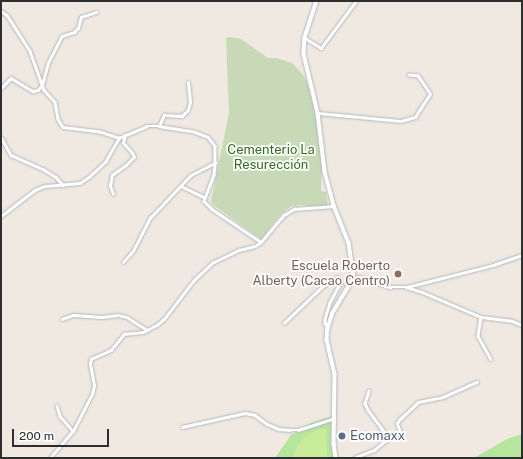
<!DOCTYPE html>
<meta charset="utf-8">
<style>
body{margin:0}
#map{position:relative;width:523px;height:459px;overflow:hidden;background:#efe9e1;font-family:"Public Sans",sans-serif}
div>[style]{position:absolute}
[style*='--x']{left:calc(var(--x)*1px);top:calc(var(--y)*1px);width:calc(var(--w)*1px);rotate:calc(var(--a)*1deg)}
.green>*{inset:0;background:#b6e59e}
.cemetery>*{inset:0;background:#c8d9b8}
.pitch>*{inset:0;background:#c9ec9a}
.roads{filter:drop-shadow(0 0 1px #b4b7c1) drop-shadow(0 0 1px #b4b7c1)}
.street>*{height:2.5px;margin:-1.25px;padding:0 1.25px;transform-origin:1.25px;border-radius:1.25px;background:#fff}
.secondary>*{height:3.5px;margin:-1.75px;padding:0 1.75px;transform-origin:1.75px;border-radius:1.75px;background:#fff}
.dots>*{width:11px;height:11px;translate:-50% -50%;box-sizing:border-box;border:2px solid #fff;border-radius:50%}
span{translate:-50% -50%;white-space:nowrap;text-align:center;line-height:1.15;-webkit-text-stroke:3.5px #fff;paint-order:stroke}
.park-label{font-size:13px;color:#2c6e1b}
.education-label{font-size:13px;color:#785e54}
.right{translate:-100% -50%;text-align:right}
.service-label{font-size:13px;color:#4e5e75}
.left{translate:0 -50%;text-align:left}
.frame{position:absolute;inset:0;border:2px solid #2e2e2e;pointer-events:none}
.scale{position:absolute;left:12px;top:429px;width:97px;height:18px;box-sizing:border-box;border:2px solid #2e2e2e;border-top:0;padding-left:5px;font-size:12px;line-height:14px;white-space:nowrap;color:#2e2e2e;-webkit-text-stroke:3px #fff;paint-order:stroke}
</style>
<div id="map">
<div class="green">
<i style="clip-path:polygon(332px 416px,331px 441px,334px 458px,275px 458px,291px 435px,311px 423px)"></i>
<i style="clip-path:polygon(522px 434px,522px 458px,474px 458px,507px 439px)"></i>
</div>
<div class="cemetery">
<i style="clip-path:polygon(229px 37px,241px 39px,268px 58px,276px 58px,292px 63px,304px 76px,312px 94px,322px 155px,321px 191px,326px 192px,328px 205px,314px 207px,301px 205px,290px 207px,280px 215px,261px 239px,212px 204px,211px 201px,229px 113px,226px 38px)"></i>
</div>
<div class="pitch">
<i style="clip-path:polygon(326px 428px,327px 458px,292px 458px,298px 444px,306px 436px,315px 431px)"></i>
</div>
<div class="roads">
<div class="street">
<i style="--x:1;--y:11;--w:7;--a:34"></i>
<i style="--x:7;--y:15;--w:43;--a:57.4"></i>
<i style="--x:30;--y:51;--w:41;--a:70.3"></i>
<i style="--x:44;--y:90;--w:16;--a:47"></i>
<i style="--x:55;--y:102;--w:17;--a:80"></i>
<i style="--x:58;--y:119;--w:9;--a:58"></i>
<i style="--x:63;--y:127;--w:35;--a:7"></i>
<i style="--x:98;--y:131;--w:22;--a:18"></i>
<i style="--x:119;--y:138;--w:30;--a:-23"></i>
<i style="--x:147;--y:126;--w:12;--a:0"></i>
<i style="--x:159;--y:126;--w:36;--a:9"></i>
<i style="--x:195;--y:132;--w:14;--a:21"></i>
<i style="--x:208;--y:137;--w:11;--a:52"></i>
<i style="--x:215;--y:146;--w:17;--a:90"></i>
<i style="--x:215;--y:163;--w:12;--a:95"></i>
<i style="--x:214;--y:175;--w:28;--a:111"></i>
<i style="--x:204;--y:201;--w:11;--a:45"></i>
<i style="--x:212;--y:209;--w:59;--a:34"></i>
<i style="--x:305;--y:38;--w:19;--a:32"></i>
<i style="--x:321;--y:48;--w:59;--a:-53.3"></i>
<i style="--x:1;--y:88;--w:14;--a:-45"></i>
<i style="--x:11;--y:78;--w:26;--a:31"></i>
<i style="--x:33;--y:91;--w:5;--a:-11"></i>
<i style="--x:38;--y:90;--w:6;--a:-51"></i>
<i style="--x:42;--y:85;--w:23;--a:-75"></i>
<i style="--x:48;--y:63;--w:30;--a:-63"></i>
<i style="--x:62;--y:36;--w:13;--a:-18"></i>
<i style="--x:74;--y:32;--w:6;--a:-45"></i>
<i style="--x:78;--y:28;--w:11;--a:-75"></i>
<i style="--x:81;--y:17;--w:16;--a:-18"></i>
<i style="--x:318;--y:113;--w:83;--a:5.5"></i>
<i style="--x:401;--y:121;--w:15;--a:-16"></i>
<i style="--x:415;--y:117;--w:27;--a:-57"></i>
<i style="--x:430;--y:94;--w:22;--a:-124"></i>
<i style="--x:418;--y:76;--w:9;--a:-174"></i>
<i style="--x:159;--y:126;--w:12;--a:-66"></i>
<i style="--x:164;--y:115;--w:18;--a:3"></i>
<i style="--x:182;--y:116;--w:8;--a:-45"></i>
<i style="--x:188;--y:110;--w:8;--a:-76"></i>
<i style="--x:190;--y:102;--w:19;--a:-96"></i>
<i style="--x:1;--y:137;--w:21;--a:61"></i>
<i style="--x:11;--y:155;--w:35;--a:24"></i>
<i style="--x:43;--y:169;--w:15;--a:32"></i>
<i style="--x:56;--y:177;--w:11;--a:49"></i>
<i style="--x:181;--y:186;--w:25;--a:26"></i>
<i style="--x:113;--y:194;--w:9;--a:-111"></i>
<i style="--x:110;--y:186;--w:11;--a:-80"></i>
<i style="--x:112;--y:175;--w:17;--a:-36"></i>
<i style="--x:126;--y:165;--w:11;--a:-45"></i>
<i style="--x:134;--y:157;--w:4;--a:-117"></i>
<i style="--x:132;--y:153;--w:13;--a:-132"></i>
<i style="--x:123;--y:143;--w:8;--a:-76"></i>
<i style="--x:1;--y:216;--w:43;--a:-37.4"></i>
<i style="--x:35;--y:190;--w:11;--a:-22"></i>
<i style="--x:45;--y:186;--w:35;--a:-5"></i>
<i style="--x:80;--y:183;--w:12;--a:-35"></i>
<i style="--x:90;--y:176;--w:21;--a:-43"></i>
<i style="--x:105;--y:162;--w:28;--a:-60"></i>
<i style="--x:123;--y:262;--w:15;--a:-48"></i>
<i style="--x:133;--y:251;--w:37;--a:-63"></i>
<i style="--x:150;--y:218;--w:59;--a:-46.4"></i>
<i style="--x:191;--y:175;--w:27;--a:-27"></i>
<i style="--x:354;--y:278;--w:5;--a:-11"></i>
<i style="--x:359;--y:277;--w:33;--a:18"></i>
<i style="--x:390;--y:287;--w:16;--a:0"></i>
<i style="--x:406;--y:287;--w:17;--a:17"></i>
<i style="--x:422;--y:292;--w:64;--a:23"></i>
<i style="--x:481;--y:317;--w:31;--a:7"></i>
<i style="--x:512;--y:321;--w:11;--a:22"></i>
<i style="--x:407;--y:287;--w:89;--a:-14.3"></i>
<i style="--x:493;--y:265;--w:31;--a:-19"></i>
<i style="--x:481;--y:317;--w:19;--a:99"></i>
<i style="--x:478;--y:336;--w:26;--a:61"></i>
<i style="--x:62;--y:319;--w:12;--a:-20"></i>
<i style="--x:73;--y:315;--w:29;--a:4"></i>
<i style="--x:102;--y:317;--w:16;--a:-7"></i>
<i style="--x:118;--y:315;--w:9;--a:13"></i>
<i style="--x:127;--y:317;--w:24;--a:33"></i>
<i style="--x:284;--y:323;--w:54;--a:-43.5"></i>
<i style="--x:323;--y:286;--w:17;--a:-31"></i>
<i style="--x:338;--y:277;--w:6;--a:59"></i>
<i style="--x:341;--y:282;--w:24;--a:118"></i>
<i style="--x:330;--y:303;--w:17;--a:107"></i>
<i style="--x:325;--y:319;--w:4;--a:90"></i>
<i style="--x:325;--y:323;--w:6;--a:59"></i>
<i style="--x:369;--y:391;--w:13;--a:108"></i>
<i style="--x:365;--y:403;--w:8;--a:67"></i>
<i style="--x:368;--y:410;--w:35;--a:53"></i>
<i style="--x:57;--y:406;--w:10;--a:73"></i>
<i style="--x:60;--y:416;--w:20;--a:49"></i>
<i style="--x:182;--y:427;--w:65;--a:-12.5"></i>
<i style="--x:245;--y:413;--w:10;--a:11"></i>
<i style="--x:255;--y:415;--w:15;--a:37"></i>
<i style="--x:267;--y:424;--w:13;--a:23"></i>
<i style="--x:279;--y:429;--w:11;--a:5"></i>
<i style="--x:290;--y:430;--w:8;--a:0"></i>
<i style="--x:298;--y:430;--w:38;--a:-18"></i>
<i style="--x:50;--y:458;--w:35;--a:-50"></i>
<i style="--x:73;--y:431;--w:42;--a:-62.8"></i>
<i style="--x:92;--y:394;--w:9;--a:-77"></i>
<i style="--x:94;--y:385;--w:21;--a:-101"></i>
<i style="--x:90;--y:364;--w:5;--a:-79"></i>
<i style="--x:91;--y:359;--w:22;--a:-24"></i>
<i style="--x:111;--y:350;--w:21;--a:-51"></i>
<i style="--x:124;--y:334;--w:19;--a:-6"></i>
<i style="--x:143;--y:332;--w:16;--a:-27"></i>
<i style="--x:157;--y:325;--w:9;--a:-41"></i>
<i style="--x:164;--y:319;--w:49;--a:-52.4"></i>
<i style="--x:194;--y:280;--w:25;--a:-43"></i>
<i style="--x:212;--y:263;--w:30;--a:-26"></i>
<i style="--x:239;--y:250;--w:16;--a:-14"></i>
<i style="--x:255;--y:246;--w:7;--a:-34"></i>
<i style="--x:261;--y:242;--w:35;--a:-50"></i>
<i style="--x:284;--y:215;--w:12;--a:-31"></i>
<i style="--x:294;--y:209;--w:40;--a:-4.3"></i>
<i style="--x:354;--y:458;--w:22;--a:-22"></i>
<i style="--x:374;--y:450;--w:19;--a:-39"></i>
<i style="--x:389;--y:438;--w:10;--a:0"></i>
<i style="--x:399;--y:438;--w:4;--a:-56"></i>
<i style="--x:401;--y:435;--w:12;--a:-110"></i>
<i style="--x:397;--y:424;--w:4;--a:-63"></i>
<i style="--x:399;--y:420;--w:26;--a:-43"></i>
<i style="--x:418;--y:402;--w:25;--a:-11"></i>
<i style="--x:443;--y:397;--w:37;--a:-24"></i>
</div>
<div class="secondary">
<i style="--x:317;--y:1;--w:39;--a:108"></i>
<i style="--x:305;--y:38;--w:16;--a:94"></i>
<i style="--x:304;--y:54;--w:61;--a:76.7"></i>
<i style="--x:318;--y:113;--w:59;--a:83.2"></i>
<i style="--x:325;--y:172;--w:35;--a:75"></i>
<i style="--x:334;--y:206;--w:40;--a:68"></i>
<i style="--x:349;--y:243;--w:35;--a:82"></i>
<i style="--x:354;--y:278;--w:41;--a:121"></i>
<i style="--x:333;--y:313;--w:16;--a:108"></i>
<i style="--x:328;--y:328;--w:12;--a:95"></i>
<i style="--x:327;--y:340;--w:35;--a:77"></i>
<i style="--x:335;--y:374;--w:70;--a:90.8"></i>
<i style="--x:334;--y:444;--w:14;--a:82"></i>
</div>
</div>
<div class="dots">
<i style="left:398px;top:274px;background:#8d6e63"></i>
<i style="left:342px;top:436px;background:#5c6f8a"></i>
</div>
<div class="park-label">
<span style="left:271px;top:158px">Cementerio La<br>Resurección</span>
</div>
<div class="education-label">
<span class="right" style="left:390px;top:274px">Escuela Roberto<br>Alberty (Cacao Centro)</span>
</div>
<div class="service-label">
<span class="left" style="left:350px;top:436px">Ecomaxx</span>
</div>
<div class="frame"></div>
<div class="scale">200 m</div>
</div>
